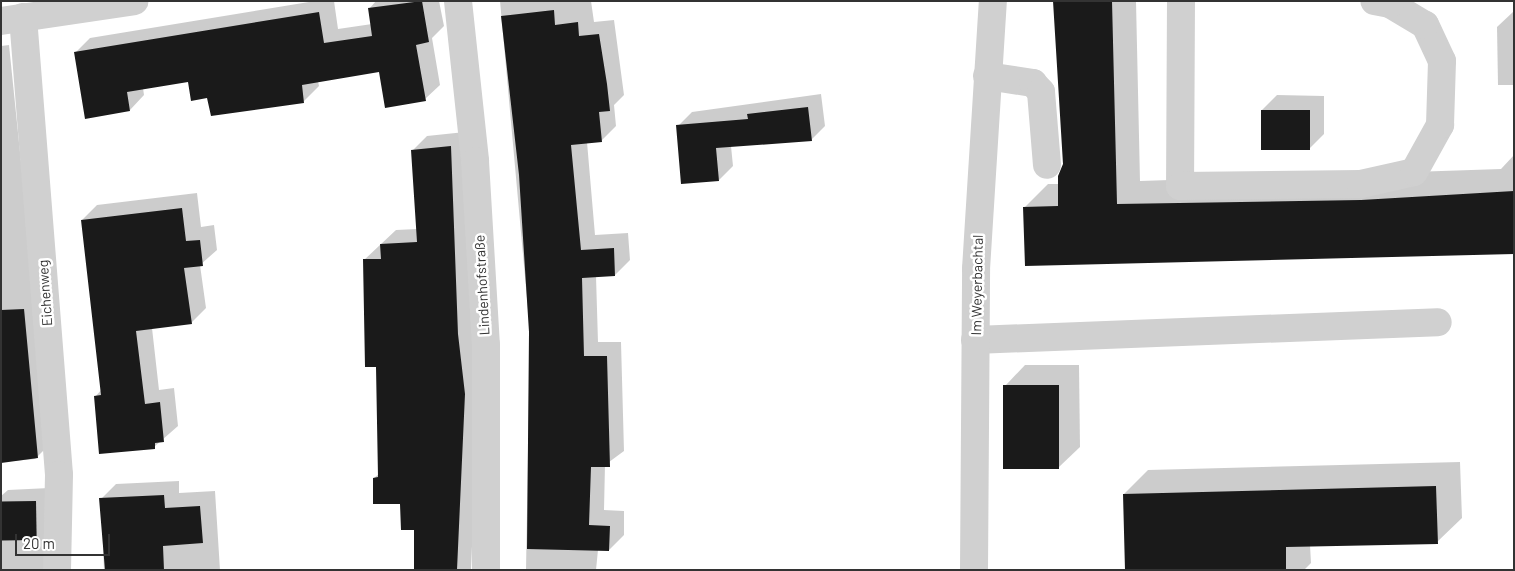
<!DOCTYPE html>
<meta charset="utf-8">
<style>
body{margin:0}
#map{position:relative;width:1515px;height:571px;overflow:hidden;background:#fff;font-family:Barlow,sans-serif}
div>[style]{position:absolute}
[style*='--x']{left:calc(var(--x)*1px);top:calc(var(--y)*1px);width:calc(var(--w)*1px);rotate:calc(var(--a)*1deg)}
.shadow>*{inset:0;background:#0003}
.building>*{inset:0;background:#1a1a1a;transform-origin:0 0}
.minor>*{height:28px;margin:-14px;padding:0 14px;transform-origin:14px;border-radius:14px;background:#d0d0d0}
span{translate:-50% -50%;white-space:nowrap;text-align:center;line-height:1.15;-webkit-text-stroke:5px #fff;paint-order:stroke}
.street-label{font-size:14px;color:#333}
.frame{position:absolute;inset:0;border:2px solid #333;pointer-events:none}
.scale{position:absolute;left:15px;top:534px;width:95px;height:22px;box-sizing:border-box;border:2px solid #333;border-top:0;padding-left:6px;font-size:15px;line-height:18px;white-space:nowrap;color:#333;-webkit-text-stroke:4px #fff;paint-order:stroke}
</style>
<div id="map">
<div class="shadow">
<i style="clip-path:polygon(315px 1px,334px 1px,338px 29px,372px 24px,369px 9px,376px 1px,439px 1px,444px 26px,432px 38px,440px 85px,425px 99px,380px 71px,318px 81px,319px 86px,304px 101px,208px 96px,189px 80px,143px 88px,144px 95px,130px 110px,75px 53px,90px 38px)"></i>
<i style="clip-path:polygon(500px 1px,591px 1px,594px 22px,614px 20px,624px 95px,614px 105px,616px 126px,601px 141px,587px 142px,595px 235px,628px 233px,630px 260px,615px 275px,596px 276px,598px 342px,621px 342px,624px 451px,605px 465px,604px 510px,624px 511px,624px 535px,609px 550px,598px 550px,596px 570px,526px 570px,530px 332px)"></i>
<i style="clip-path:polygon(1055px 1px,1136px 1px,1140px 181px,1501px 169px,1514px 155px,1514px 253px,1024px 208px,1048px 184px,1059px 184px,1064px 164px)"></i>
<i style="clip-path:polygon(1514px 11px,1514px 85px,1498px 85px,1497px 27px)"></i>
<i style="clip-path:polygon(9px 45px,50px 444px,35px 459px,1px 462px,1px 46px)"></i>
<i style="clip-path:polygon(821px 94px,825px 126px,811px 140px,731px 146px,733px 166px,719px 180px,678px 126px,692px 112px)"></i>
<i style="clip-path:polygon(1277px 95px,1324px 96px,1324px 134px,1309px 149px,1262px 110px)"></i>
<i style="clip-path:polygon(465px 132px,479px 379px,471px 570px,415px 570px,415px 528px,402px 503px,374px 478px,380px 473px,378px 365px,364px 260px,396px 230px,417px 229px,412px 151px,427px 136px)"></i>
<i style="clip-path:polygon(197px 193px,201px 227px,214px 225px,217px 250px,200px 265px,206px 308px,191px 323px,152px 328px,159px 390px,174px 388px,178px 426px,154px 447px,95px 397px,102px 389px,82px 220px,97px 205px)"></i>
<i style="clip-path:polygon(1025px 365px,1079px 365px,1080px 447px,1059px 467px,1005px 386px)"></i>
<i style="clip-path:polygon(1460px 462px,1462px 518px,1437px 542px,1310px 545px,1311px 563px,1304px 570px,1126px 570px,1124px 494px,1148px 470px)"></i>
<i style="clip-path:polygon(179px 481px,179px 493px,215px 491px,220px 570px,104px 570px,101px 499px,116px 484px)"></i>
<i style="clip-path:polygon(49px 488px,49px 570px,1px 570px,1px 496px,8px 490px)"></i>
</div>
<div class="building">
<i style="clip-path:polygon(422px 1px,429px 42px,416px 45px,426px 101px,385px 108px,379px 72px,302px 85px,304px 103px,211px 116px,207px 98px,191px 101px,188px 82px,127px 92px,130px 111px,85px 119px,74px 52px,319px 12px,324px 43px,372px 36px,368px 8px)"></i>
<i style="clip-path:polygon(1053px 1px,1112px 1px,1117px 204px,1361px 200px,1514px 191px,1514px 254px,1025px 266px,1023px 207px,1058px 206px,1058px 176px,1063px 164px)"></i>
<i style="clip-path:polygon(554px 10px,555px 25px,578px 22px,579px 36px,599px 34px,607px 84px,610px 111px,599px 112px,602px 142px,571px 145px,581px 250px,614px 248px,615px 276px,582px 278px,584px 356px,607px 356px,610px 467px,591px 467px,589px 525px,610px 526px,609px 551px,527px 549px,529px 332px,519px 175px,501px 16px)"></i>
<i style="clip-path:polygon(808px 107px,812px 141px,716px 148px,719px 181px,681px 184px,676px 125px,748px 119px,747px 114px)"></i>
<i style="left:1261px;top:110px;width:49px;height:40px"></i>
<i style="clip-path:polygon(451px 146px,458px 334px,465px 394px,457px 570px,414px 570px,414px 530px,401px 530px,400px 504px,373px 504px,373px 478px,378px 477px,376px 367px,365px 367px,363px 259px,381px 259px,380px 244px,417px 242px,411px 150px)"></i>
<i style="clip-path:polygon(182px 208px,186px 241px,200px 240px,203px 266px,184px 268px,192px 324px,136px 331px,145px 404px,160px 402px,164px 442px,155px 443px,155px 449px,99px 454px,94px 396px,101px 395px,81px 220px)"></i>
<i style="clip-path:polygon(24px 309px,38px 458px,1px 463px,1px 310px)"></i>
<i style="left:1003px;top:385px;width:56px;height:84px"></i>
<i style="clip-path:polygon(1436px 486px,1438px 544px,1286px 547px,1286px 570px,1125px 570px,1123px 494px)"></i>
<i style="clip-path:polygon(164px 495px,165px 508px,200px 506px,203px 543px,163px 546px,164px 570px,105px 570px,99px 498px)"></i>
<i style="left:36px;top:501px;width:39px;height:35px;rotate:89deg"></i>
</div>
<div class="minor">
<i style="--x:458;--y:1;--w:161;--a:83.9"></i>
<i style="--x:475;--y:161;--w:184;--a:86.6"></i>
<i style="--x:486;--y:345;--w:225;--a:90"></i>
<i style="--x:1181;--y:1;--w:185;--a:90.3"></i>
<i style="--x:1180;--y:186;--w:181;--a:-0.6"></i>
<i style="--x:1361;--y:184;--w:54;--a:-12.8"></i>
<i style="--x:1414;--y:172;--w:54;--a:-61"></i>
<i style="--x:1440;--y:125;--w:64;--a:-88.2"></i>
<i style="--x:1442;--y:61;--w:40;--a:-115"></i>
<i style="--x:1425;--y:25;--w:41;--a:-149"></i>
<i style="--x:1390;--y:4;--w:16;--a:-169"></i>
<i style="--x:23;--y:17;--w:459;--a:85.5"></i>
<i style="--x:59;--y:475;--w:95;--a:91.2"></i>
<i style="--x:1;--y:21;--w:135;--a:-8.5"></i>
<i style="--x:987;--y:76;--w:47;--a:8.7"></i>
<i style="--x:1033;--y:83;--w:12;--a:48"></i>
<i style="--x:1041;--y:92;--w:73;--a:85.3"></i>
<i style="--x:975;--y:340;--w:463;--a:-2.2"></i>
<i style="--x:974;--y:570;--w:301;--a:-89.6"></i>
<i style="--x:976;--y:269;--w:269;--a:-86.4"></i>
</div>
<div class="street-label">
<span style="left:482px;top:285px;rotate:-93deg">Lindenhofstraße</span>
<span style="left:977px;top:285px;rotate:-89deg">Im Weyerbachtal</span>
<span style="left:45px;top:293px;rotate:-94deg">Eichenweg</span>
</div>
<div class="frame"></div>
<div class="scale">20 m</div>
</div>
